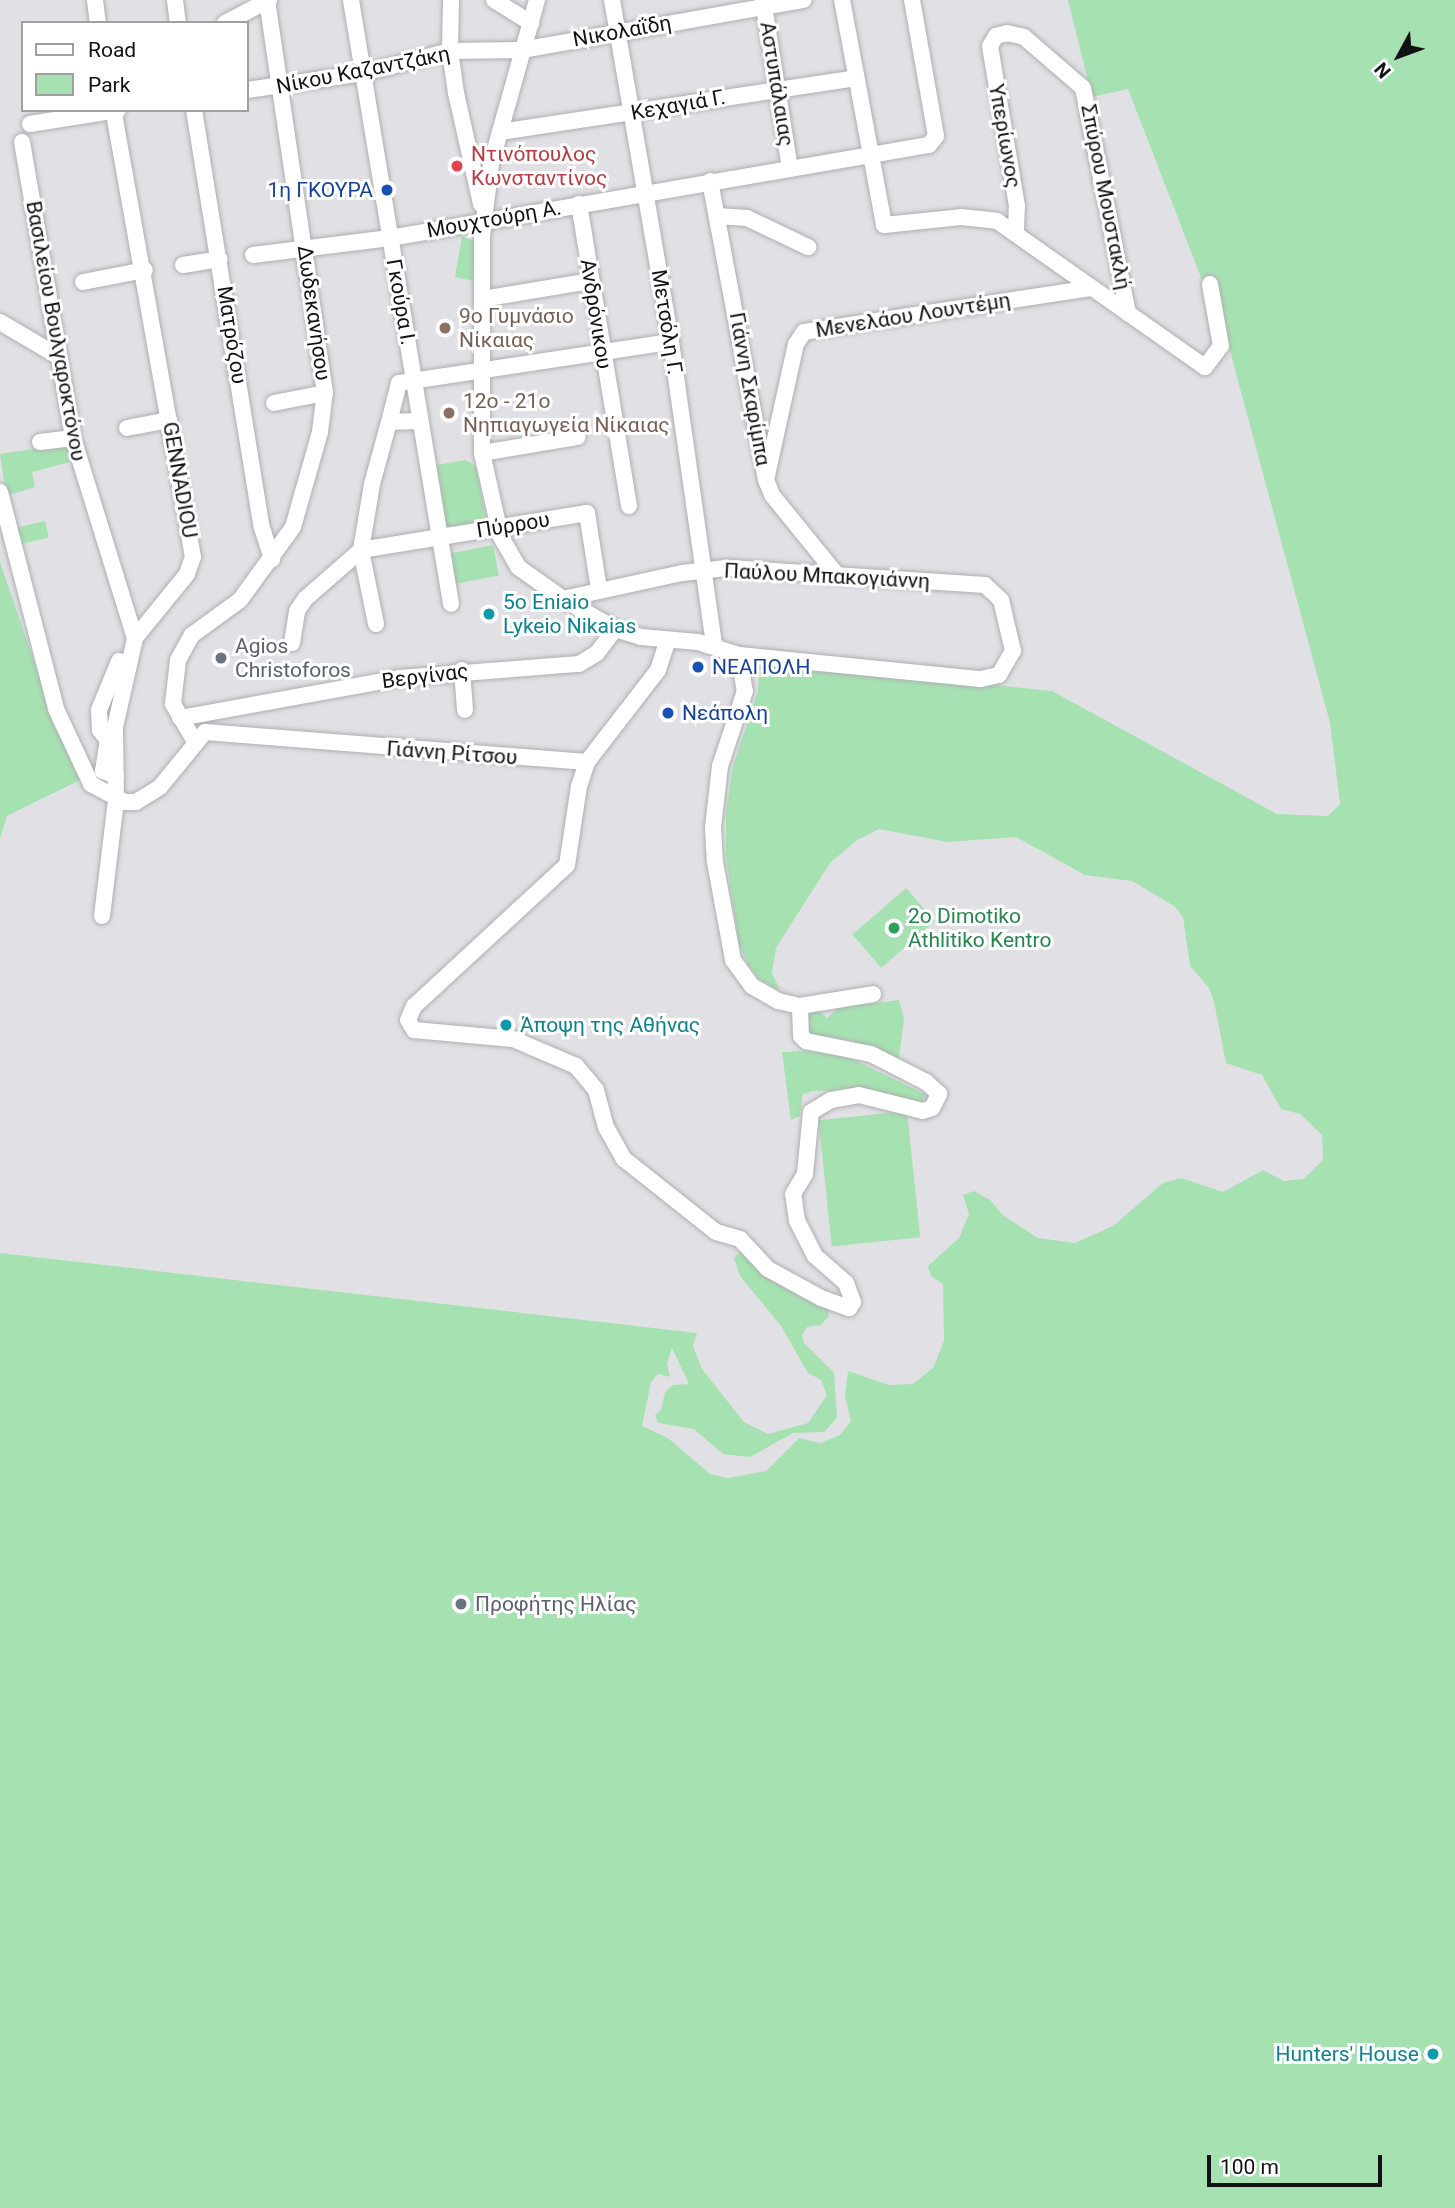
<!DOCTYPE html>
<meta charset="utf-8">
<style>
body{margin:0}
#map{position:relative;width:1455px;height:2208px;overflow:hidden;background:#e1e1e5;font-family:Roboto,sans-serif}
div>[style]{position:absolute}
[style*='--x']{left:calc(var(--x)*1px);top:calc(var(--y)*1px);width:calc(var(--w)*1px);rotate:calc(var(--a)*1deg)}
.green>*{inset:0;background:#a6e2b1;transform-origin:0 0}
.roads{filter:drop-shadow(0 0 2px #aeafb2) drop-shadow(0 0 2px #aeafb2)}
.minor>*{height:16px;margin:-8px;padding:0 8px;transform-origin:8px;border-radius:8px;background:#fff}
.dots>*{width:19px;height:19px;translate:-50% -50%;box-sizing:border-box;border:4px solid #fff;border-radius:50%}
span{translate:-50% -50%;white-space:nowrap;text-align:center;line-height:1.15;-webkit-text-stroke:6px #fff;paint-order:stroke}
.street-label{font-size:21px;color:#111213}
.health-label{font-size:21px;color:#be3a42}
.left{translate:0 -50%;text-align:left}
.transit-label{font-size:21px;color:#164399}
.right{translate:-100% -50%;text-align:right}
.education-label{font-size:21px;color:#785e54}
.culture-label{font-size:21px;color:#0d838f}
.worship-label{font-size:21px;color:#5b616d}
.leisure-label{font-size:21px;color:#27864d}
.legend{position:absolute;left:21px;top:21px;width:228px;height:91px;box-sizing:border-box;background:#fff;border:2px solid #a0a0a1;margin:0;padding:9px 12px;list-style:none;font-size:21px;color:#111213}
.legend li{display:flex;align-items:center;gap:14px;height:35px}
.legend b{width:35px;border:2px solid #a0a0a1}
.north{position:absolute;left:1364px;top:21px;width:70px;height:70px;-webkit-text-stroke:5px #fff;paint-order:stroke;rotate:229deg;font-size:19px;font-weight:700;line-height:28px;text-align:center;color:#111213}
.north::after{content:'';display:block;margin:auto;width:24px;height:32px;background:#111213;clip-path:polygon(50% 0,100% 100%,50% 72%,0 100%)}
.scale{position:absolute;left:1207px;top:2155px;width:175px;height:32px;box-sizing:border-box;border:4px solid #111213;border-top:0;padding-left:9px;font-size:21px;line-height:24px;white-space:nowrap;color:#111213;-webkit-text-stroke:5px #fff;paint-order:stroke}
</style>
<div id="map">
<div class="green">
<i style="clip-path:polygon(1068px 0,1455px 0,1455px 2208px,0 2208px,0 1253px,697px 1333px,693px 1346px,702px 1369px,744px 1422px,768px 1434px,808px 1423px,827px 1395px,821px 1380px,808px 1373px,781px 1326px,740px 1276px,734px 1258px,742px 1250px,827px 1302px,829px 1316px,821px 1325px,807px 1327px,802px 1335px,804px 1343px,834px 1373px,837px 1418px,824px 1432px,793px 1433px,750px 1457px,723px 1454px,694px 1429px,658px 1423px,655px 1415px,661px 1410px,665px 1392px,673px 1385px,689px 1384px,672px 1348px,667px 1363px,670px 1377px,658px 1374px,651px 1382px,642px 1426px,668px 1438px,710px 1474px,728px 1478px,766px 1471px,799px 1438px,820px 1443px,840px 1435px,851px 1421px,845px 1396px,848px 1371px,889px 1385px,913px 1384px,933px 1368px,944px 1341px,943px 1284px,931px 1276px,928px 1266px,959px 1238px,969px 1214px,963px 1195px,974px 1191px,990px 1200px,1004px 1216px,1038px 1238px,1075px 1243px,1113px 1226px,1163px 1183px,1181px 1178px,1223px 1192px,1263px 1170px,1284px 1181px,1304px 1179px,1323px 1160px,1322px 1135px,1300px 1114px,1281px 1109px,1262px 1075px,1226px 1063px,1214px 1002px,1209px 988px,1190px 966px,1183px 917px,1174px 906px,1132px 881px,1085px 875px,1016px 837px,947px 842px,879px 829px,856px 841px,830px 863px,776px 948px,772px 973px,780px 990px,762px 982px,748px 965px,739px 943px,726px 857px,726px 812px,733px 766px,758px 691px,759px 665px,765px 662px,1052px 691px,1277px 814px,1328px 816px,1340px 804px,1330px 723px,1230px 351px,1217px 280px,1202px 280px,1128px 89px,1092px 97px)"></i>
<i style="clip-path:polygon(462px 236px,474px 241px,473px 281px,455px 277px)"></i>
<i style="clip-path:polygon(67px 444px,70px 462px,32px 472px,35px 487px,6px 496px,0 454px)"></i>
<i style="clip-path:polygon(465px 460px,476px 466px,488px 529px,443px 534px,431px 466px)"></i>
<i style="left:45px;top:521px;width:17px;height:32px;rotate:77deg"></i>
<i style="left:493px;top:545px;width:31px;height:48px;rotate:79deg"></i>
<i style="clip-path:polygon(0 562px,53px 717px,82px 779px,7px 816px,0 838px)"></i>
<i style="left:906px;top:888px;width:44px;height:71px;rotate:49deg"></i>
<i style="clip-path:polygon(899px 1000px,904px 1018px,899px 1058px,807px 1038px,806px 1013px,818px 1011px,827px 1018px,838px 1008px)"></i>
<i style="clip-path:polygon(805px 1051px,846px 1056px,927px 1095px,921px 1102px,861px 1090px,813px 1091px,803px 1094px,800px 1116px,791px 1120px,782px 1052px)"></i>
<i style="left:907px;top:1111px;width:127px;height:89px;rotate:84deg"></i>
</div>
<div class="roads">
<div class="minor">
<i style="--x:95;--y:0;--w:23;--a:83"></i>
<i style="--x:175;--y:0;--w:23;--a:83"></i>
<i style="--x:351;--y:0;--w:612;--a:80.6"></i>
<i style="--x:451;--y:0;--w:51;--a:91.1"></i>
<i style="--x:450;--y:51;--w:42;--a:81.9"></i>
<i style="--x:456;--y:93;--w:114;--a:77.3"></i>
<i style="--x:494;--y:0;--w:44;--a:31.9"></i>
<i style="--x:537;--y:0;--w:170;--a:105.7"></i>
<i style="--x:491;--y:164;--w:73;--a:97.1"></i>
<i style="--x:482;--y:236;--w:217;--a:90"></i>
<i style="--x:482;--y:453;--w:86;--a:77.3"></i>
<i style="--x:501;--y:537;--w:34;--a:60"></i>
<i style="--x:518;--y:567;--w:55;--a:35.4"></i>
<i style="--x:563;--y:599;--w:60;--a:30"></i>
<i style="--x:615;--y:629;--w:27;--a:17"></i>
<i style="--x:641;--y:637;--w:57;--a:5"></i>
<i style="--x:698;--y:642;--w:43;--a:17.6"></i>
<i style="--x:739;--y:655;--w:243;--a:5.7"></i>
<i style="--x:981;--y:679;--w:18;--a:-13"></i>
<i style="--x:999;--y:675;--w:28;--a:-60"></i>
<i style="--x:1013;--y:651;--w:52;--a:-103.2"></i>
<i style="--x:1001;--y:600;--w:22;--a:-137"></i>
<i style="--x:985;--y:585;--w:260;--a:-176.2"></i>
<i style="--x:726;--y:568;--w:44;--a:173.5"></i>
<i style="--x:682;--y:573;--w:122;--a:167.7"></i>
<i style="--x:612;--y:0;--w:347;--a:80.2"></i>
<i style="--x:671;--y:342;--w:307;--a:81.9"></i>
<i style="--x:763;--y:0;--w:170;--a:80.9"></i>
<i style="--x:842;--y:0;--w:229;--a:79.4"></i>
<i style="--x:884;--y:225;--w:77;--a:-5.9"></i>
<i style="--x:961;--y:217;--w:36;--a:6"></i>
<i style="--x:997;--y:221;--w:254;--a:35.1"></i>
<i style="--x:1205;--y:367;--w:26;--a:-53"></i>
<i style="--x:1221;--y:346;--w:63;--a:-100.1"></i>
<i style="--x:225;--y:23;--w:50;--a:-27.6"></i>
<i style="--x:247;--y:90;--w:117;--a:-8.3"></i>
<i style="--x:363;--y:73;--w:90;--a:-14.2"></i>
<i style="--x:450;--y:51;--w:72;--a:-0.8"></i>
<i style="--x:522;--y:50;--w:286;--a:-10.1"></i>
<i style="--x:194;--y:110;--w:423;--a:80.8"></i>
<i style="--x:262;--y:528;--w:33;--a:72"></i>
<i style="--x:30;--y:124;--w:89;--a:-9"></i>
<i style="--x:500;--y:132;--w:360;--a:-8.6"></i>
<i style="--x:22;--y:142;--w:300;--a:80.2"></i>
<i style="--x:73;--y:438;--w:209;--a:72.8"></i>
<i style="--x:710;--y:181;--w:304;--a:79.4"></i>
<i style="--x:766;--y:480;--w:16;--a:68"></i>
<i style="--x:772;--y:495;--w:103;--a:50.9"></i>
<i style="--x:579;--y:204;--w:306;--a:80.6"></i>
<i style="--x:717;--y:216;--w:30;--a:4"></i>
<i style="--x:747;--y:218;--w:68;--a:25.4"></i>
<i style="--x:1016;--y:231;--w:25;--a:-88"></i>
<i style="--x:1017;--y:206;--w:162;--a:-99.6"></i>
<i style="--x:990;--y:46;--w:12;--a:-59"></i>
<i style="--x:996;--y:36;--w:11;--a:-15"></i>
<i style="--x:1007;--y:33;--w:17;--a:13"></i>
<i style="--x:1024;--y:37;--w:78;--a:40.8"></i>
<i style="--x:1083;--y:88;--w:230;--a:78.7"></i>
<i style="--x:253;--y:255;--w:138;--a:-7.1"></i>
<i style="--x:390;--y:238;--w:547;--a:-9.79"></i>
<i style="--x:929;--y:145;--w:11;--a:-52"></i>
<i style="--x:936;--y:136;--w:138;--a:-100"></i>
<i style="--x:183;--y:265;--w:37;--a:-9"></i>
<i style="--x:83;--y:282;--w:63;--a:-11"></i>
<i style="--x:482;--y:299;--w:110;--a:-9.4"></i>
<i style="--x:0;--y:322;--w:65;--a:30.5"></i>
<i style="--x:274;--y:403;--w:52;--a:-11.1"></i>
<i style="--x:389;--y:422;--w:40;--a:-75.6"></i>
<i style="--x:399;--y:383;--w:275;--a:-8.6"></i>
<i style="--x:127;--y:428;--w:43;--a:-10.8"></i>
<i style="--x:40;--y:442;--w:33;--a:-7"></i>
<i style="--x:482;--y:453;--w:97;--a:-9.5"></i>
<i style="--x:766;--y:480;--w:139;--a:-77.6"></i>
<i style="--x:796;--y:344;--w:14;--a:-56"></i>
<i style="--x:804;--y:332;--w:290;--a:-8.7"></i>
<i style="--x:0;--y:492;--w:224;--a:75.5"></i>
<i style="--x:56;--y:709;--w:83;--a:65"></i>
<i style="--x:91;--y:784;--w:38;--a:28"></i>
<i style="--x:125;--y:802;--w:11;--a:0"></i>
<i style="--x:136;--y:802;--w:28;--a:-32"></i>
<i style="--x:160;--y:787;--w:71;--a:-50.7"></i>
<i style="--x:205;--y:732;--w:383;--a:4.5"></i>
<i style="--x:587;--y:762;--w:116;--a:-52.3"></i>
<i style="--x:658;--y:670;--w:32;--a:-72"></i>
<i style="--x:376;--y:624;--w:76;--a:-101.5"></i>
<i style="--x:361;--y:550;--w:67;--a:-80.5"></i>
<i style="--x:372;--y:484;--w:64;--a:-74.7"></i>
<i style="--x:389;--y:422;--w:31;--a:-2"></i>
<i style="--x:292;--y:643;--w:32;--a:-81"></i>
<i style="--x:297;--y:611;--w:14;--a:-56"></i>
<i style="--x:305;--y:599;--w:74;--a:-41.2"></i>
<i style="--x:361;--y:550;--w:229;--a:-9.3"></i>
<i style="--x:587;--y:513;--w:78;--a:81.1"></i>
<i style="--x:739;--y:655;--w:36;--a:81"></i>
<i style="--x:745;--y:691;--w:79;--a:108.4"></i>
<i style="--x:720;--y:766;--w:61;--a:96.5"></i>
<i style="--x:713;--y:827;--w:35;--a:87"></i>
<i style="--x:715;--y:862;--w:100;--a:79.6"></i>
<i style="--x:733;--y:960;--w:32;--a:54"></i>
<i style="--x:752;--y:986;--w:30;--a:30"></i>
<i style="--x:778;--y:1001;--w:23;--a:13"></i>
<i style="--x:800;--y:1006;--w:74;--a:-9.3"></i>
<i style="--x:462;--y:670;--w:40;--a:85.7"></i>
<i style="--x:180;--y:718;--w:224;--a:-10.3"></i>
<i style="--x:400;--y:678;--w:180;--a:-4.5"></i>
<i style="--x:579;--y:664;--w:21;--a:-31"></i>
<i style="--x:597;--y:653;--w:30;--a:-53"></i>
<i style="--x:194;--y:740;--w:42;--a:-120.3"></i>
<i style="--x:173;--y:704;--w:44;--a:-83.5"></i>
<i style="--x:178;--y:660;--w:29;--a:-61"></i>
<i style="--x:192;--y:635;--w:59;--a:-36.1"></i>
<i style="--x:240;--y:600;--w:90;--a:-54"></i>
<i style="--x:293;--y:527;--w:99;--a:-74.1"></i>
<i style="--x:320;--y:432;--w:39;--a:-83"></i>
<i style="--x:325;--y:393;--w:397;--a:-98.4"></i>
<i style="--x:587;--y:762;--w:25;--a:108"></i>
<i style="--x:579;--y:786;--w:80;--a:98.6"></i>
<i style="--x:567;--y:865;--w:208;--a:137.3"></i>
<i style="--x:414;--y:1006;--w:15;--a:113"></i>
<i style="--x:408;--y:1020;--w:12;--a:59"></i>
<i style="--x:414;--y:1030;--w:99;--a:5.2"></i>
<i style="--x:513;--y:1039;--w:69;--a:23.2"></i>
<i style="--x:576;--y:1066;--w:31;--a:50"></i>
<i style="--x:596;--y:1090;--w:38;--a:75"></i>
<i style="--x:606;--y:1127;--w:37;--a:61"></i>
<i style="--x:624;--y:1159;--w:117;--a:38.4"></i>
<i style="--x:716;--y:1232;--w:25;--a:16"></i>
<i style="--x:740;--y:1239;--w:41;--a:47"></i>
<i style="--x:768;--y:1269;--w:60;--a:28.7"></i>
<i style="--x:821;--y:1298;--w:30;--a:20"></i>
<i style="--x:849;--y:1308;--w:7;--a:-56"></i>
<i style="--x:853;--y:1302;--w:20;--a:-110"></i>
<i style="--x:846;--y:1283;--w:41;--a:-138.9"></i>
<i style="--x:815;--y:1256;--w:39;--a:-117"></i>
<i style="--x:797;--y:1221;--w:27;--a:-98"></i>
<i style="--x:793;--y:1194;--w:23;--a:-59"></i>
<i style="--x:805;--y:1174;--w:62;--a:-84.5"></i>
<i style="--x:811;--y:1112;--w:23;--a:-31"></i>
<i style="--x:831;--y:1100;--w:28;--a:-10"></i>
<i style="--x:859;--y:1095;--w:66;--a:14"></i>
<i style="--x:923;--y:1111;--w:9;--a:-18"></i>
<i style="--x:932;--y:1108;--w:16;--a:-63"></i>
<i style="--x:939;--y:1094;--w:18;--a:-137"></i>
<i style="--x:926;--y:1082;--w:62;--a:-153"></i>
<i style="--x:871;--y:1054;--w:66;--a:-168.7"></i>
<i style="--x:806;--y:1041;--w:7;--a:-135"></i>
<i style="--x:801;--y:1036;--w:30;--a:-92"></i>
<i style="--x:116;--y:776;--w:14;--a:-159"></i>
<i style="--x:103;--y:771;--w:31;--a:-81"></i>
<i style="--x:108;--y:740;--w:13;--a:-129"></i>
<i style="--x:100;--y:730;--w:20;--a:-93"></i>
<i style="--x:99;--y:710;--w:53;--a:-67.8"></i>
<i style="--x:102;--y:916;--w:117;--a:-83.1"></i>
<i style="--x:116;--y:800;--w:73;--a:-90.8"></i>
<i style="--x:115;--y:727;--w:91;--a:-77.3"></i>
<i style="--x:135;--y:638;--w:82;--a:-50.9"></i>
<i style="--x:187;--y:574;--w:18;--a:-71"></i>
<i style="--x:193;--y:557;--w:454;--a:-100.1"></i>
</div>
</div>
<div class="dots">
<i style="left:457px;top:166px;background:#e0444e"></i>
<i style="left:387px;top:190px;background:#1a4fb4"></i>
<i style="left:445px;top:328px;background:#8d6e63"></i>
<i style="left:449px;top:413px;background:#8d6e63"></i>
<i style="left:489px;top:614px;background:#0f9aa8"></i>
<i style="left:221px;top:658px;background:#6b7280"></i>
<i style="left:698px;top:667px;background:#1a4fb4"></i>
<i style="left:668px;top:713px;background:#1a4fb4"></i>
<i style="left:894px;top:928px;background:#2e9e5b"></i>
<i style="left:506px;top:1025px;background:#0f9aa8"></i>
<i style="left:461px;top:1604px;background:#6b7280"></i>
<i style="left:1433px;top:2054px;background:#0f9aa8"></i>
</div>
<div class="street-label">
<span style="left:622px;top:31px;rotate:-10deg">Νικολαΐδη</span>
<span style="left:363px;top:70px;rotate:-11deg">Νίκου Καζαντζάκη</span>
<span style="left:777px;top:84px;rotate:81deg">Αστυπάλαιας</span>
<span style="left:678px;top:105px;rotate:-10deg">Κεχαγιά Γ.</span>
<span style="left:1005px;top:136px;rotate:80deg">Υπερίωνος</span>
<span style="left:1106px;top:197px;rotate:79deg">Σπύρου Μουστακλή</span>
<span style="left:494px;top:219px;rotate:-10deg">Μουχτούρη Α.</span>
<span style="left:401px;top:302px;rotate:80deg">Γκούρα Ι.</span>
<span style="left:314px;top:313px;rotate:82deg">Δωδεκανήσου</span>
<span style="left:596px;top:314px;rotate:81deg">Ανδρόνικου</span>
<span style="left:913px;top:315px;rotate:-9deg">Μενελάου Λουντέμη</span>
<span style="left:667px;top:322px;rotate:81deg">Μετσόλη Γ.</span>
<span style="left:56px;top:331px;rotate:80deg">Βασιλείου Βουλγαροκτόνου</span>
<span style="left:232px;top:335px;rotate:81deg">Ματρόζου</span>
<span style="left:750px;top:389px;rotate:80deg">Γιάννη Σκαρίμπα</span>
<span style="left:180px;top:480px;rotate:80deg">GENNADIOU</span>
<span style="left:513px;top:525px;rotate:-9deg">Πύρρου</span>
<span style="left:827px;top:576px;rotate:3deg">Παύλου Μπακογιάννη</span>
<span style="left:425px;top:676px;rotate:-7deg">Βεργίνας</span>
<span style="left:452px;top:753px;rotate:4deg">Γιάννη Ρίτσου</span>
</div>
<div class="health-label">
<span class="left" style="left:471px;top:166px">Ντινόπουλος<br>Κωνσταντίνος</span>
</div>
<div class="transit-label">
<span class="right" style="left:373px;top:190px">1η ΓΚΟΥΡΑ</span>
<span class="left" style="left:712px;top:667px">ΝΕΑΠΟΛΗ</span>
<span class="left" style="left:682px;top:713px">Νεάπολη</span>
</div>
<div class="education-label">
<span class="left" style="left:459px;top:328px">9ο Γυμνάσιο<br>Νίκαιας</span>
<span class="left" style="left:463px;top:413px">12ο - 21ο<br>Νηπιαγωγεία Νίκαιας</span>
</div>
<div class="culture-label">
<span class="left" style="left:503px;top:614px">5o Eniaio<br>Lykeio Nikaias</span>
<span class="left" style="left:520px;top:1025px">Άποψη της Αθήνας</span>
<span class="right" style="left:1419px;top:2054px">Hunters' House</span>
</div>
<div class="worship-label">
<span class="left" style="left:235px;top:658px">Agios<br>Christoforos</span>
<span class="left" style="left:475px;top:1604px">Προφήτης Ηλίας</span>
</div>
<div class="leisure-label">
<span class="left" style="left:908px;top:928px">2o Dimotiko<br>Athlitiko Kentro</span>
</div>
<ul class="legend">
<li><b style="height:9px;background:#fff"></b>Road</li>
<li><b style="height:19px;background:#a6e2b1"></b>Park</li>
</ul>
<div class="north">N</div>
<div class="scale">100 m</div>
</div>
